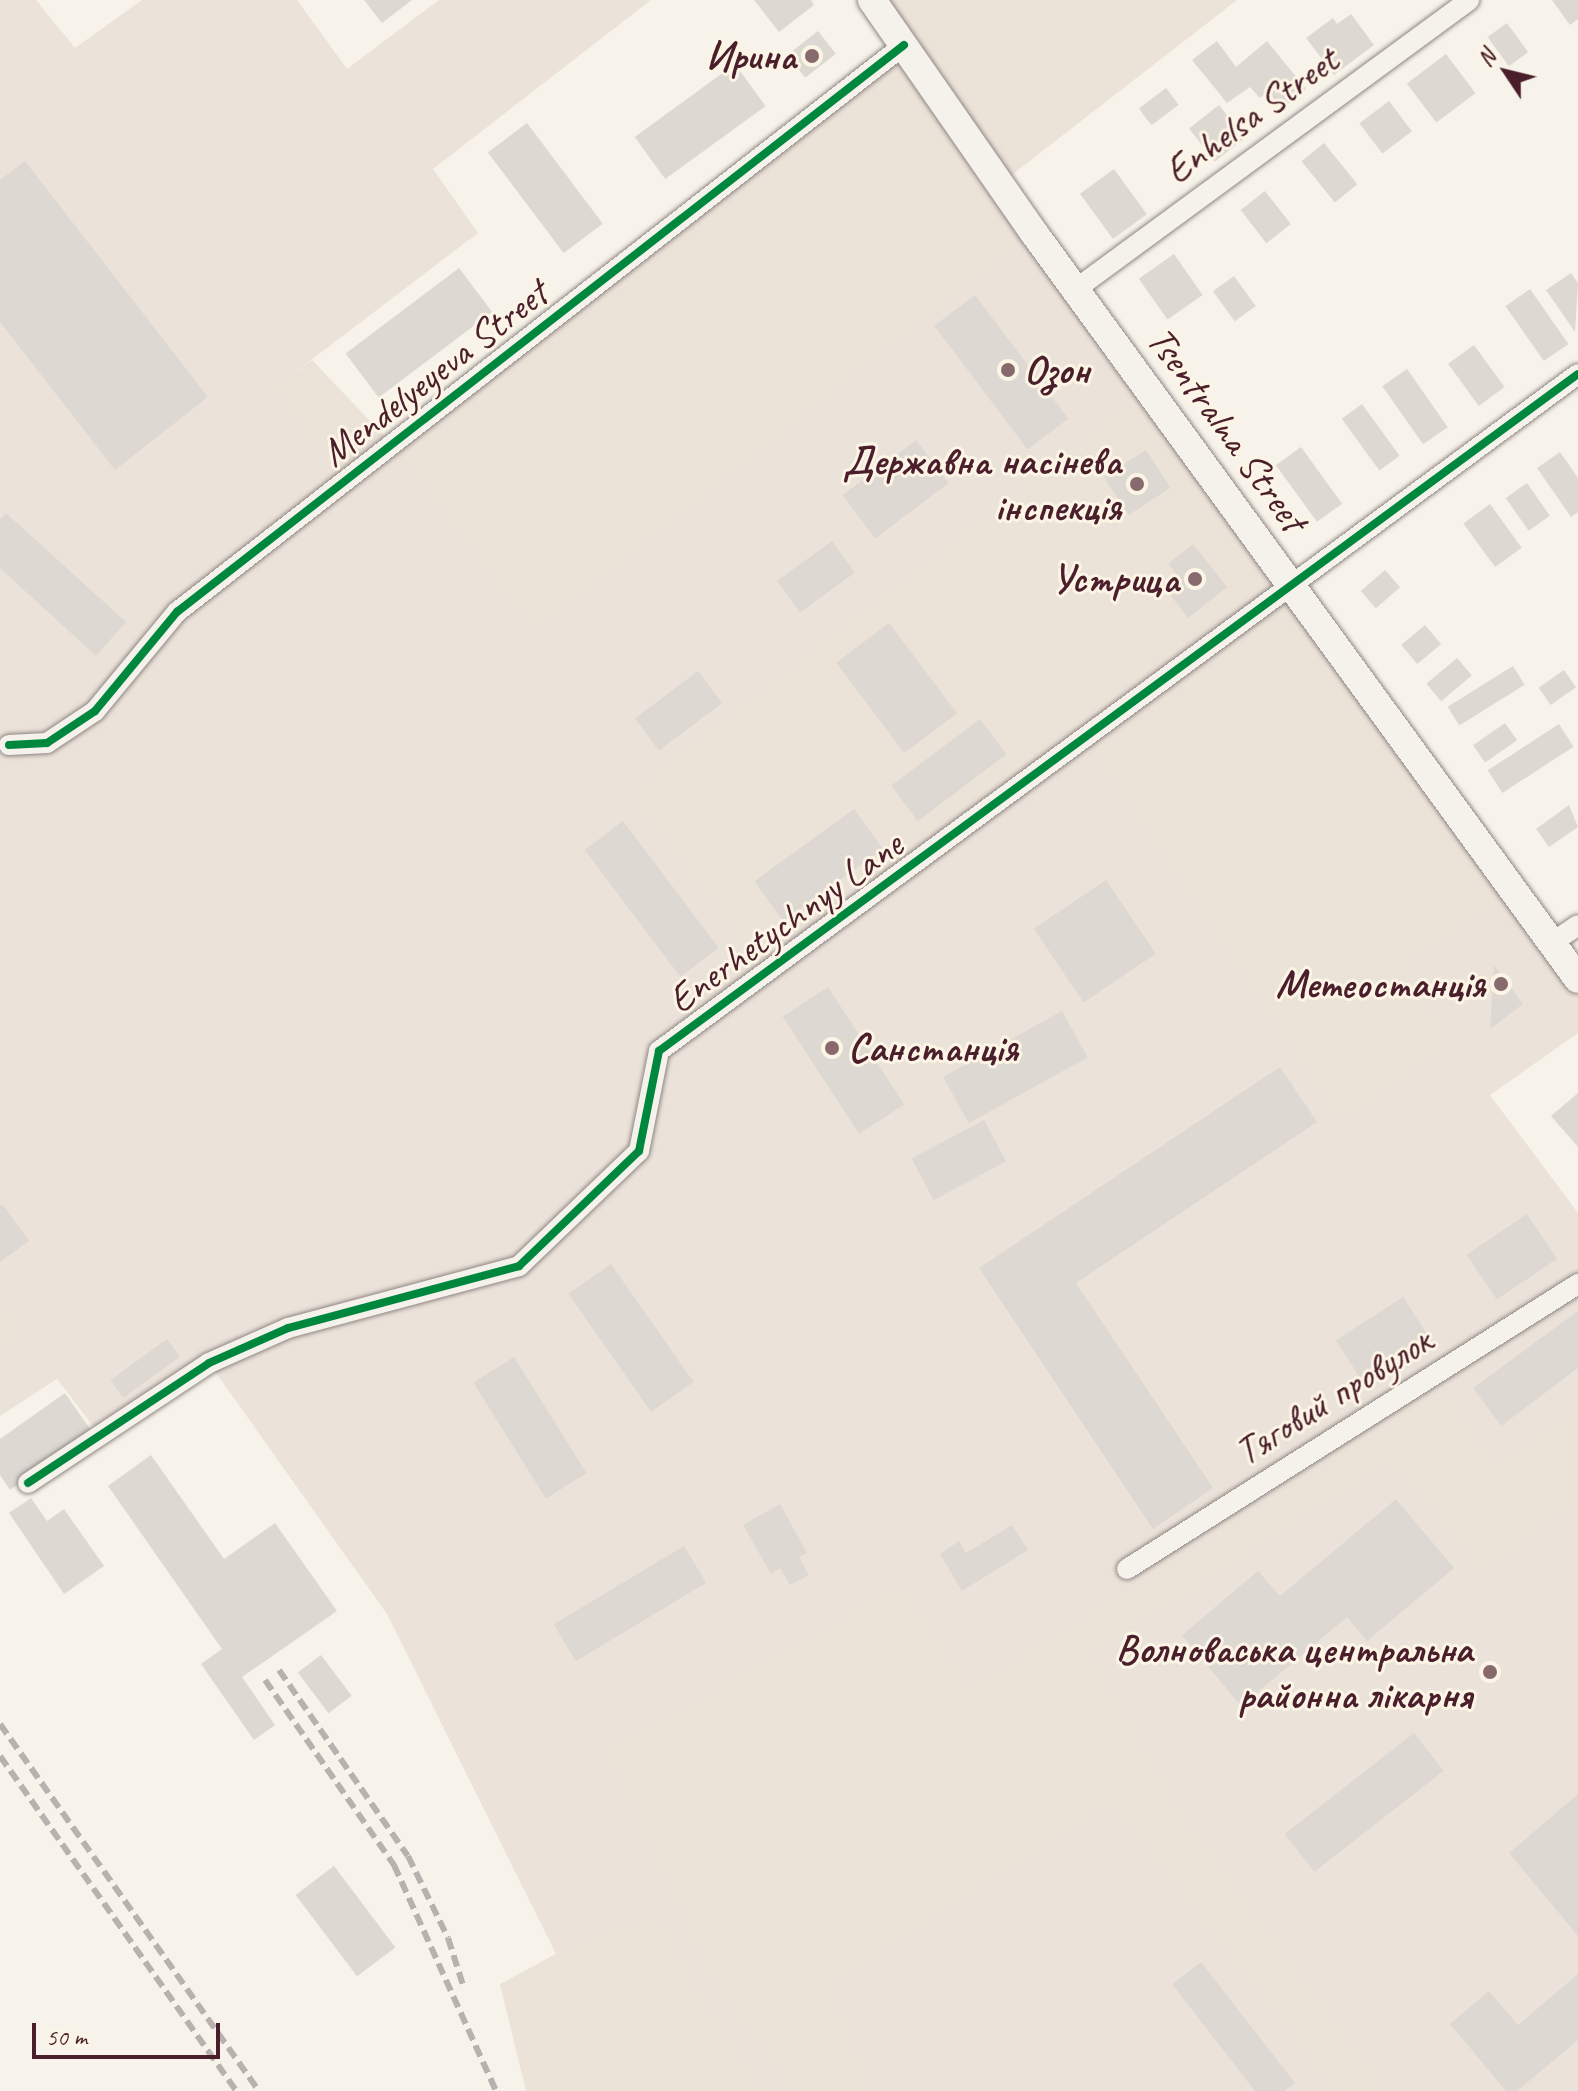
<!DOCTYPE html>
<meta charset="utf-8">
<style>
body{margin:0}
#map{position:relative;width:1578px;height:2091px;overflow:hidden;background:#f7f3ea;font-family:Caveat,sans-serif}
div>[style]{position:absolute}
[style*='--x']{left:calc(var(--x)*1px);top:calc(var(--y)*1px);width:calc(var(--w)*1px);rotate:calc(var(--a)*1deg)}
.built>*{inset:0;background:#ebe3d9}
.green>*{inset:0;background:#ebe2d8}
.building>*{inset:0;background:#ddd8d2;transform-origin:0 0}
.roads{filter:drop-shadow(0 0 2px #908684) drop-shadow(0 0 2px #908684)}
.street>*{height:20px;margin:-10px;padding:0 10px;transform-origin:10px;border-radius:10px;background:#f5f2ec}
.secondary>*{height:28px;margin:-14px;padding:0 14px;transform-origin:14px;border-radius:14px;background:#f5f2ec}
.rail>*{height:6px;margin-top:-3px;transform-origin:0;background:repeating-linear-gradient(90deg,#b8b1ae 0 12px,transparent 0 18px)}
.cycleway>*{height:8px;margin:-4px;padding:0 4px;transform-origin:4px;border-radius:4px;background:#00873e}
.dots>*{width:22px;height:22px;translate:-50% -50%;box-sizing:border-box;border:4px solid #fcf5e5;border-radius:50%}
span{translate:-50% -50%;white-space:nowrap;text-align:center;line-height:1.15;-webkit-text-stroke:6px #fcf5e5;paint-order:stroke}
.poi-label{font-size:40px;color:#4a1f2b;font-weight:700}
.right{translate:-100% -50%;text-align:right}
.left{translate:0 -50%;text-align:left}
.street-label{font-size:40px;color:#4a1f2b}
.north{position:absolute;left:1466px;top:32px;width:80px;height:80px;-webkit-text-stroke:6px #fcf5e5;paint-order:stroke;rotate:305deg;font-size:22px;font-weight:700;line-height:32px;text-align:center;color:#4a1f2b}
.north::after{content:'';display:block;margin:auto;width:28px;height:36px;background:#4a1f2b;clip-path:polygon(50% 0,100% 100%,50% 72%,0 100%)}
.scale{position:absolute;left:32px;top:2023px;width:188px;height:36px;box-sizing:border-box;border:4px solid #4a1f2b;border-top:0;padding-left:10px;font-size:24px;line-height:28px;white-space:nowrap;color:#4a1f2b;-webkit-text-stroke:6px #fcf5e5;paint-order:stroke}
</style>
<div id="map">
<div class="built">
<i style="clip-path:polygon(0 0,36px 0,75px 48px,142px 0,297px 0,347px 69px,439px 0,651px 0,433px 169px,478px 233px,273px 389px,392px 444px,534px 632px,1034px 233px,1149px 388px,1085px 739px,1402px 968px,1515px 891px,1578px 979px,1578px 1033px,1490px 1095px,1578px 1213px,1578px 2091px,768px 2091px,692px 1981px,662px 1912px,556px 1954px,387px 1614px,209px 1363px,100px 1435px,57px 1379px,0 1416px)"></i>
</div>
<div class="green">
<i style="clip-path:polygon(872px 0,1237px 0,1000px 184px,1034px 233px,534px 633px,392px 445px,342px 484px,273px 389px,312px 360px,392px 444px,904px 45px)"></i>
<i style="clip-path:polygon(1149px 388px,1515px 891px,1402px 968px,1452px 1044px,1342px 1123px,1085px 739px,765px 973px,629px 792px)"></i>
<i style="clip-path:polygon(0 1297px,28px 1336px,0 1355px)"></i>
<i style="clip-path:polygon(1442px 1389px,1496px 1466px,1578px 1410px,1578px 1498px,1484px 1574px,1391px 1462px,1093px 1655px,1187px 1818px,1389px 2091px,1333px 2091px,1110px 1803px,832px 1987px,875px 2091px,789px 2091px,708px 1974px,604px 1751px,901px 1584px,972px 1687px)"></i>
<i style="clip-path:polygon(662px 1911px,692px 1981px,768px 2091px,526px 2091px,500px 1984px,556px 1954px)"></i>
</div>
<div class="building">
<i style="clip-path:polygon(364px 0,412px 0,382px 23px)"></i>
<i style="clip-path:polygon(754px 0,811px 0,814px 5px,779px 32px)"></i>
<i style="clip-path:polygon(1552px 0,1578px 0,1578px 19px,1570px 25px)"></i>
<i style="clip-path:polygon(1351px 14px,1374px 45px,1334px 75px,1306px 38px,1333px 18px,1337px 24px)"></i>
<i style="left:1507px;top:23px;width:36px;height:24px;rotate:54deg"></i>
<i style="left:818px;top:31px;width:29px;height:39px;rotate:52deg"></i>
<i style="clip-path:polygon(1217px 41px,1236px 67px,1267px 41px,1306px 89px,1282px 109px,1268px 91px,1260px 98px,1250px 87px,1227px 103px,1192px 60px)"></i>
<i style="left:1446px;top:54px;width:49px;height:49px;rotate:53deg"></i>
<i style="left:735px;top:64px;width:52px;height:124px;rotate:54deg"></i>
<i style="left:1166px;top:88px;width:21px;height:34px;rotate:53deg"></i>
<i style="left:1389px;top:101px;width:38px;height:37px;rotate:53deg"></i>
<i style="left:1219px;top:105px;width:42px;height:38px;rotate:52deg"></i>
<i style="left:527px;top:123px;width:126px;height:49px;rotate:53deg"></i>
<i style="left:1324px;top:143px;width:53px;height:29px;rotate:51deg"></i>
<i style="clip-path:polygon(25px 161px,208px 397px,115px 470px,0 322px,0 180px)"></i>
<i style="left:1114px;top:169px;width:56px;height:42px;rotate:54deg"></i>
<i style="left:1265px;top:191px;width:42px;height:31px;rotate:52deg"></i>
<i style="left:1174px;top:254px;width:50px;height:43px;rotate:55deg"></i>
<i style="left:459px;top:268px;width:55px;height:142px;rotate:53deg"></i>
<i style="clip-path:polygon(1571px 273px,1578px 283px,1575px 332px,1546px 290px)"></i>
<i style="left:1234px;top:276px;width:37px;height:26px;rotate:54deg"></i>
<i style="left:1530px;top:289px;width:67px;height:30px;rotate:55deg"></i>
<i style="left:975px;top:295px;width:155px;height:51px;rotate:53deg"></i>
<i style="left:1474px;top:345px;width:52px;height:32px;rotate:54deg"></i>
<i style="left:1407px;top:369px;width:71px;height:30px;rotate:55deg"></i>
<i style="left:1362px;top:404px;width:64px;height:25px;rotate:54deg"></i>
<i style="left:916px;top:440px;width:54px;height:92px;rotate:53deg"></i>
<i style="left:1301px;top:447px;width:70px;height:31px;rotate:54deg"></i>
<i style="left:1146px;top:450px;width:45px;height:50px;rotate:57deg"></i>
<i style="clip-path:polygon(1560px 452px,1578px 478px,1578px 512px,1571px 517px,1537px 468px)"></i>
<i style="left:1527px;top:483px;width:40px;height:26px;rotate:55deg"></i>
<i style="left:1490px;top:504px;width:54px;height:33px;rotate:54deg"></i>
<i style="clip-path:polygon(6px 513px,126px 622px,96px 656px,0 568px,0 519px)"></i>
<i style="left:832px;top:541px;width:39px;height:68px;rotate:54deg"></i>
<i style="clip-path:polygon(1193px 544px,1227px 587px,1188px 618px,1162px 584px,1176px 573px,1168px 564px)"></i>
<i style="left:1385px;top:570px;width:23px;height:32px;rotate:49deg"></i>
<i style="left:889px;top:623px;width:113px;height:66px;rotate:53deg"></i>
<i style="left:1425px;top:625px;width:25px;height:31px;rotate:50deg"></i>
<i style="left:1457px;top:658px;width:23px;height:40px;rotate:50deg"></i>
<i style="left:1513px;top:666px;width:22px;height:77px;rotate:58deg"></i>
<i style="left:1564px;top:670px;width:21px;height:31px;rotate:55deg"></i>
<i style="left:698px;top:671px;width:40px;height:79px;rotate:53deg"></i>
<i style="left:980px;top:719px;width:44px;height:111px;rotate:53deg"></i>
<i style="left:1505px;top:723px;width:21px;height:39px;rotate:55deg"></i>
<i style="left:1559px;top:724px;width:27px;height:85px;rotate:57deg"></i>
<i style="clip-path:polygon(1569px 805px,1578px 827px,1549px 847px,1536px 829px)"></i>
<i style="left:854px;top:809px;width:49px;height:123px;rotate:54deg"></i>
<i style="left:623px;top:821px;width:159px;height:48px;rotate:53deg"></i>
<i style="left:1106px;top:880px;width:89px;height:87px;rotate:56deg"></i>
<i style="clip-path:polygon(1494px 965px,1523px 1004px,1490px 1029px)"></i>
<i style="left:828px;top:987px;width:140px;height:54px;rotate:57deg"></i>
<i style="left:1062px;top:1011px;width:53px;height:136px;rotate:61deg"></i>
<i style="clip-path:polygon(1280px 1067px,1317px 1122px,1076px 1283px,1213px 1488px,1153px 1529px,979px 1268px)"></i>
<i style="clip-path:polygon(1578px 1093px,1578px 1147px,1551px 1116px)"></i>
<i style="left:984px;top:1120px;width:47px;height:82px;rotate:62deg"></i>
<i style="clip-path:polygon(3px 1205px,29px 1241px,0 1262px,0 1206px)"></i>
<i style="left:1527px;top:1214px;width:54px;height:73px;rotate:56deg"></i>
<i style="left:611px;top:1264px;width:144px;height:52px;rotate:55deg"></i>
<i style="left:1403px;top:1297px;width:53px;height:80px;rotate:57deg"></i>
<i style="clip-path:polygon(1578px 1311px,1578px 1368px,1501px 1426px,1473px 1388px)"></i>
<i style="left:167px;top:1339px;width:22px;height:70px;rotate:54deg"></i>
<i style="left:514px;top:1357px;width:137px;height:48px;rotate:58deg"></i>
<i style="clip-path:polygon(65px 1393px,93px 1433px,10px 1490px,0 1475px,0 1439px)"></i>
<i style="clip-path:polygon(151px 1455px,224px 1559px,275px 1523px,337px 1611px,242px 1677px,275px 1725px,254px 1740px,201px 1664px,222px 1649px,108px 1486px)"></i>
<i style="clip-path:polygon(31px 1498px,47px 1521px,64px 1509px,104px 1566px,64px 1594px,9px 1513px)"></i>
<i style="clip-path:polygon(1396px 1499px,1454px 1568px,1367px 1641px,1347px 1617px,1241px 1706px,1182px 1635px,1258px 1571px,1280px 1596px)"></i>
<i style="clip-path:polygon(780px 1504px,807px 1553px,799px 1557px,809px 1575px,790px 1585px,780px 1568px,771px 1574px,743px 1525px)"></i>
<i style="clip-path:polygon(1012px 1525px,1028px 1550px,962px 1591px,940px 1554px,959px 1541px,966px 1553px)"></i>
<i style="left:684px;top:1546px;width:43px;height:152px;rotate:59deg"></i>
<i style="left:321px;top:1655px;width:51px;height:29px;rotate:53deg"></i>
<i style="left:1414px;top:1733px;width:48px;height:164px;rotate:52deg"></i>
<i style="clip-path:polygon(1578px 1794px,1578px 1936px,1509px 1853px)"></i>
<i style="left:334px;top:1866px;width:102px;height:48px;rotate:53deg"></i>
<i style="clip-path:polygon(1201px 1962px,1295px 2083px,1284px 2091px,1255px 2091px,1172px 1984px)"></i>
<i style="clip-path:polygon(1578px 1974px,1578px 2040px,1517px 2091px,1506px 2091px,1450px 2024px,1489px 1991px,1518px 2025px)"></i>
</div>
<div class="roads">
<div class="street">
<i style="--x:1076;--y:289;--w:488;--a:-36.3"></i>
<i style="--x:9;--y:745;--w:38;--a:-3"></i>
<i style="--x:47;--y:743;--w:58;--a:-33.7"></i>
<i style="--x:95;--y:711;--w:129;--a:-50.4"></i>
<i style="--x:177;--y:612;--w:922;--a:-37.95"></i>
<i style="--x:1553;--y:942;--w:30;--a:-34"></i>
<i style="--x:28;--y:1483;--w:217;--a:-33.5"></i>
<i style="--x:209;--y:1363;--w:86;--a:-23.9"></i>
<i style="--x:288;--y:1328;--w:239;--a:-15"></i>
<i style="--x:519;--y:1266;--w:166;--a:-43.8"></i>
<i style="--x:639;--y:1151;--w:102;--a:-78.7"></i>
<i style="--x:659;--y:1051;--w:1141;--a:-36.38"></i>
<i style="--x:1127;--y:1569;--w:534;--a:-32.29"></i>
</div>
<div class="secondary">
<i style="--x:872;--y:0;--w:284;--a:55.2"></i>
<i style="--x:1034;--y:233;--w:923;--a:53.9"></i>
</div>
</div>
<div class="rail">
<i style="--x:279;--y:1670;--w:226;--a:55.3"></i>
<i style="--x:408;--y:1856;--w:91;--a:64"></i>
<i style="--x:448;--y:1938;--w:52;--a:72.3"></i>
<i style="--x:265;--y:1680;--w:226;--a:55.1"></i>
<i style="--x:394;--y:1865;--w:248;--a:65.7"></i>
<i style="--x:0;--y:1724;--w:449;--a:54.8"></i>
<i style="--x:0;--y:1756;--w:410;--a:54.8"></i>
</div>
<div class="cycleway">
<i style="--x:9;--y:745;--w:38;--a:-3"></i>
<i style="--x:47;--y:743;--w:58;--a:-33.7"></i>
<i style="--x:95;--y:711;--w:129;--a:-50.4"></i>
<i style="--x:177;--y:612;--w:922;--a:-37.95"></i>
<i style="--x:28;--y:1483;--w:217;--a:-33.5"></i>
<i style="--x:209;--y:1363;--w:86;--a:-23.9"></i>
<i style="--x:288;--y:1328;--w:239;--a:-15"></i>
<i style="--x:519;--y:1266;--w:166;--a:-43.8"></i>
<i style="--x:639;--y:1151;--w:102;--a:-78.7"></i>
<i style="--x:659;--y:1051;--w:1141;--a:-36.38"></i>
</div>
<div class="dots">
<i style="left:812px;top:56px;background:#87696e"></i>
<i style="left:1008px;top:370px;background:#87696e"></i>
<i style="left:1137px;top:484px;background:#87696e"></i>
<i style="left:1195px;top:579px;background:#87696e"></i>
<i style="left:1501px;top:984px;background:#87696e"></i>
<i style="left:832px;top:1048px;background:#87696e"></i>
<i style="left:1490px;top:1672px;background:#87696e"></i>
</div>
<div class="poi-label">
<span class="right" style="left:796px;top:56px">Ирина</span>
<span class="left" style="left:1024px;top:370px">Озон</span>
<span class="right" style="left:1121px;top:484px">Державна насiнева<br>iнспекцiя</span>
<span class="right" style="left:1179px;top:579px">Устрица</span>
<span class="right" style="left:1485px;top:984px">Метеостанція</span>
<span class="left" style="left:848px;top:1048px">Санстанція</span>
<span class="right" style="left:1472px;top:1672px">Волноваська центральна<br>районна лікарня</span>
</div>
<div class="street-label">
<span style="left:1251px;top:115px;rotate:-36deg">Enhelsa Street</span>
<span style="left:434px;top:373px;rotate:-38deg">Mendelyeyeva Street</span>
<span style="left:1227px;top:429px;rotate:54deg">Tsentralna Street</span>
<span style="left:785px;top:922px;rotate:-36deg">Enerhetychnyy Lane</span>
<span style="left:1333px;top:1396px;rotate:-32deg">Тяговий провулок</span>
</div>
<div class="north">N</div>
<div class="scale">50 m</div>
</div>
